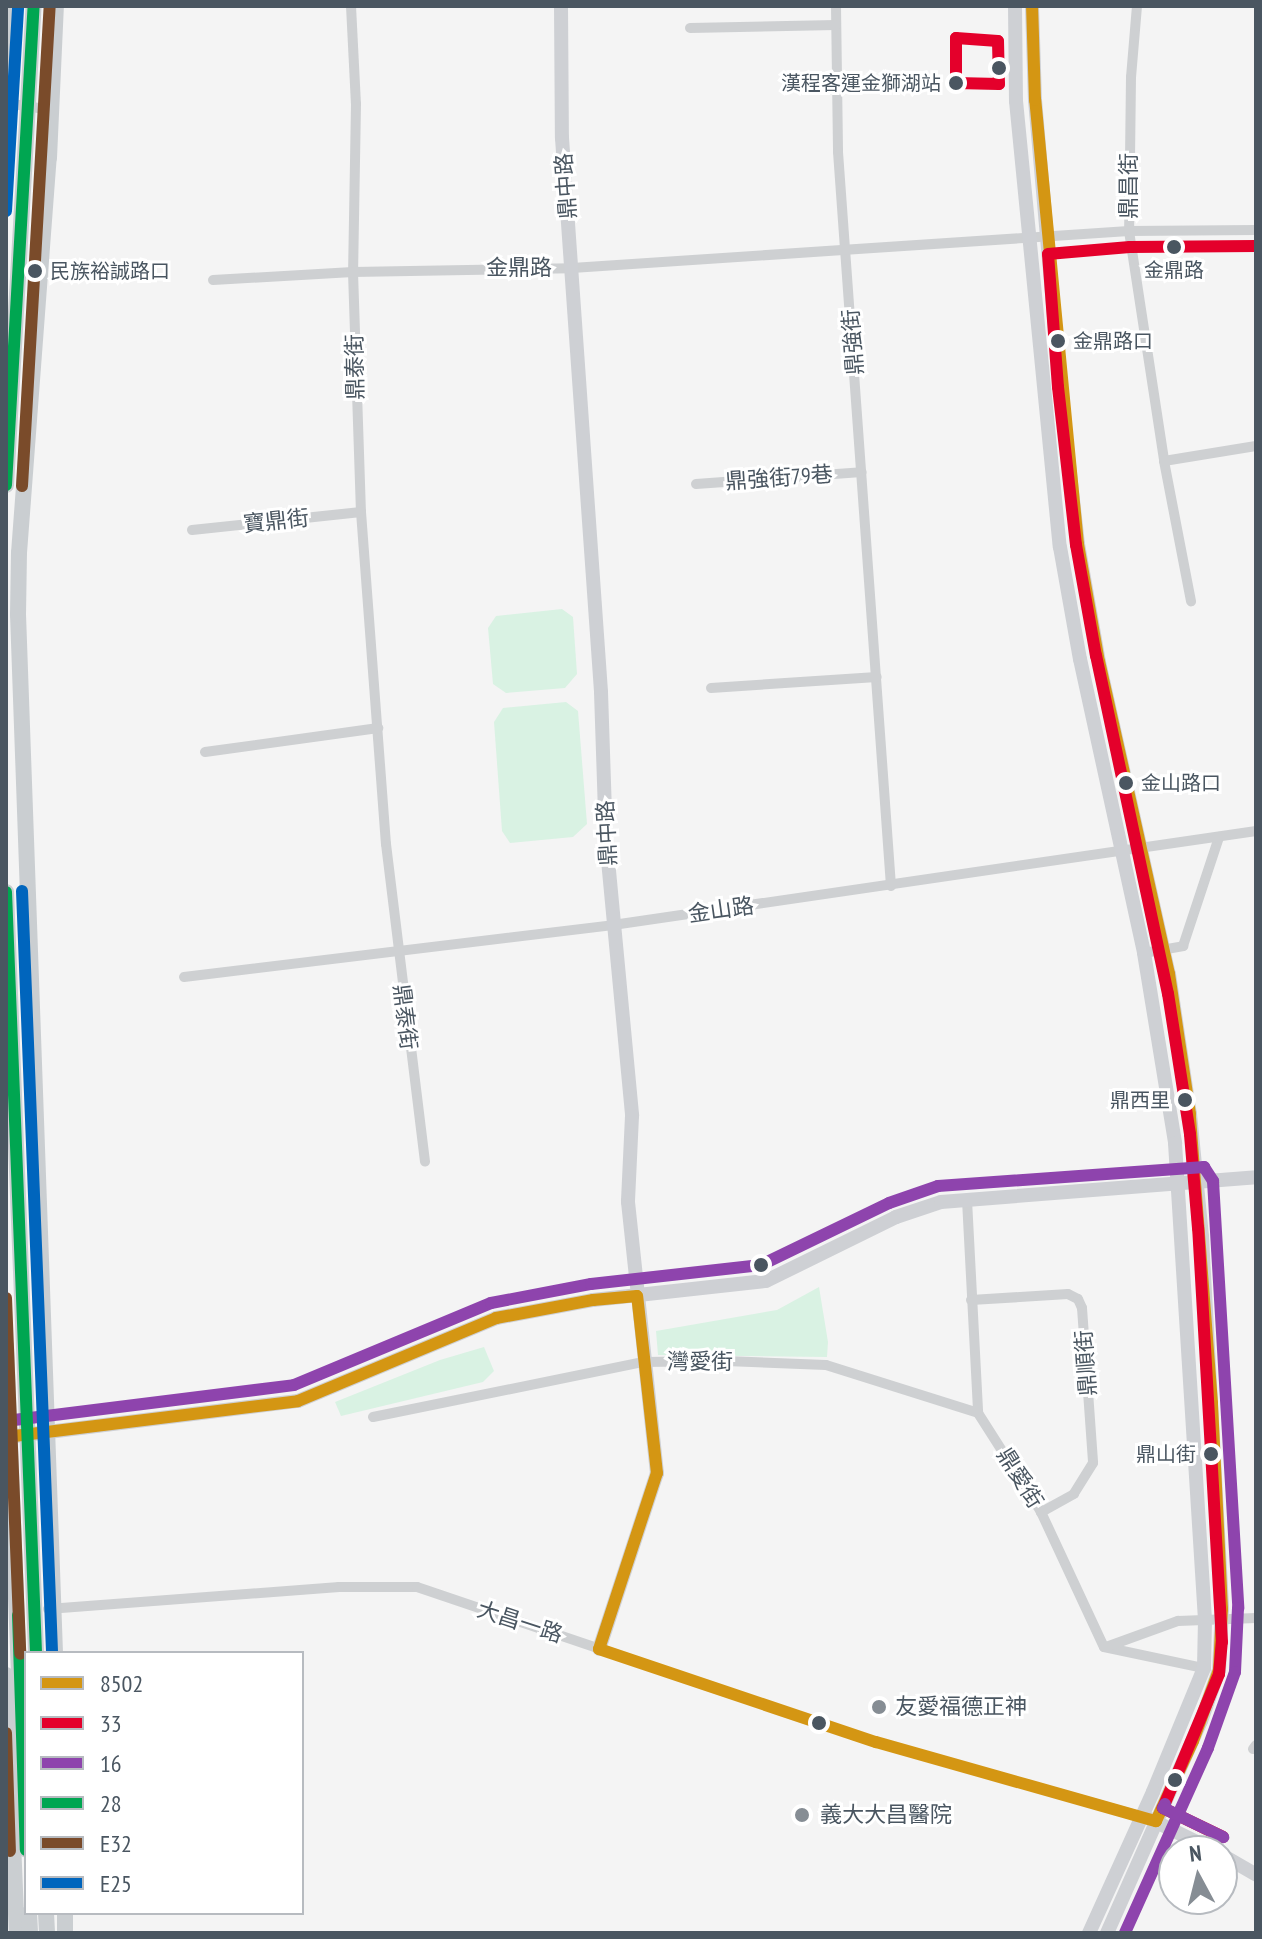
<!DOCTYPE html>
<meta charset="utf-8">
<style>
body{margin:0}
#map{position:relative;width:1262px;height:1939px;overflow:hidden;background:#f4f4f4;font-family:"PT Sans Narrow","Noto Sans TC",sans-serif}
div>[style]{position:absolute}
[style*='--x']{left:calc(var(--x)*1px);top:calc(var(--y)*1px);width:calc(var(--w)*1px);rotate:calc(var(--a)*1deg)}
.green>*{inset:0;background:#d9f2e3}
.street>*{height:10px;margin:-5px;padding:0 5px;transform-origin:5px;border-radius:5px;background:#ced0d2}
.secondary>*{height:14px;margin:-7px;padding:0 7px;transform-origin:7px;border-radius:7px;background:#ced0d4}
.primary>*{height:16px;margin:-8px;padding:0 8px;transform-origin:8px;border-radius:8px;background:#caced1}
.bus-1>*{height:12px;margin:-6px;padding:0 6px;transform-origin:6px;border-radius:6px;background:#d49613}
.bus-2>*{height:12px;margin:-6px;padding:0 6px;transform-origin:6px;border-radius:6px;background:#e4002b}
.bus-3>*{height:12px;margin:-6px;padding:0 6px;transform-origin:6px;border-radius:6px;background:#8e44ad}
.bus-4>*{height:12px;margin:-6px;padding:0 6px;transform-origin:6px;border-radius:6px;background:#00a651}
.bus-5>*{height:12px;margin:-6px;padding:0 6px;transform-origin:6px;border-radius:6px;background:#7a4b2a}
.bus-6>*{height:12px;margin:-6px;padding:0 6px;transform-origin:6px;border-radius:6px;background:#0065bd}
.dots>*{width:22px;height:22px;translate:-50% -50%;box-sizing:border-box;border:4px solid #fff;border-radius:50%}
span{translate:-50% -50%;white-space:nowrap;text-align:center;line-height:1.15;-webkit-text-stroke:6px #fff;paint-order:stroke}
.bus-label{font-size:20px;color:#4a5661}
.right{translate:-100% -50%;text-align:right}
.left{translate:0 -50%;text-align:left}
.street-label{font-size:22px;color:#4a5661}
.poi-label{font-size:22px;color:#4a5661}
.frame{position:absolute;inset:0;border:8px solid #4a5661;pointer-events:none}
.legend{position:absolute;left:24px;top:1651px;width:280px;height:264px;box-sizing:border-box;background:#fff;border:2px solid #b7bbc0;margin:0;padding:10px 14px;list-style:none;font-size:24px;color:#4a5661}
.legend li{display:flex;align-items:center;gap:16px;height:40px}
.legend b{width:40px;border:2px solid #b7bbc0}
.north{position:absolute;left:1158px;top:1835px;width:80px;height:80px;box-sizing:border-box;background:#fff;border:2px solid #b7bbc0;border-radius:50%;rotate:353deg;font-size:22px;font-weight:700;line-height:32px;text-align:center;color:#4a5661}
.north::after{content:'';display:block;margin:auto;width:28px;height:36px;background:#868d94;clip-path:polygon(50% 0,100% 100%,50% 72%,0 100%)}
</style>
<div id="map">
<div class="green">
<i style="clip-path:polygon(562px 609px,573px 617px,577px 674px,565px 688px,506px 693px,493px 684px,488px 628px,496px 616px)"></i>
<i style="clip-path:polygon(566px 702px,578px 711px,587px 824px,573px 837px,510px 843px,502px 831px,494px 722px,503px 708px)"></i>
<i style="clip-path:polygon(819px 1287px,828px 1342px,827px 1357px,658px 1355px,656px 1331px,777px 1310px)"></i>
<i style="clip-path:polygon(484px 1347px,494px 1371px,483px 1382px,341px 1416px,335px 1402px,440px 1360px)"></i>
</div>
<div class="street">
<i style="--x:351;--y:6;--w:98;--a:87.1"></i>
<i style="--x:356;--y:104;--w:168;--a:91"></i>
<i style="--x:353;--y:272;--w:240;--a:88.1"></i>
<i style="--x:361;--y:512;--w:333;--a:85.7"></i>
<i style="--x:386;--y:844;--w:320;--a:83"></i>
<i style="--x:836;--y:6;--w:146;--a:89.2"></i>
<i style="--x:838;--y:152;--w:736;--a:85.87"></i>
<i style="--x:1137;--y:6;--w:71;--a:94.8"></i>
<i style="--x:1131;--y:77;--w:154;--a:90.7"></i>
<i style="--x:1129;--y:231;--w:233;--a:81.3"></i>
<i style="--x:1164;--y:461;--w:143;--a:79.1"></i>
<i style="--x:690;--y:28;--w:146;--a:-1.2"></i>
<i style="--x:6;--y:103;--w:46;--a:8.8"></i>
<i style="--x:213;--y:280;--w:140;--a:-3.3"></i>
<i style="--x:353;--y:272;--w:219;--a:-1"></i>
<i style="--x:572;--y:268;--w:558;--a:-3.8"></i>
<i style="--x:1129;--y:231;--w:127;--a:-0.5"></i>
<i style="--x:1164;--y:461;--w:93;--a:-9.3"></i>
<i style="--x:696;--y:484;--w:166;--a:-4.1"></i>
<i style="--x:192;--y:530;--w:170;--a:-6.1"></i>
<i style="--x:711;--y:688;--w:166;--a:-3.8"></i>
<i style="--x:205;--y:752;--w:175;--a:-7.9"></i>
<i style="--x:1144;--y:953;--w:40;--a:-10"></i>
<i style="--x:1183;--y:946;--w:115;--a:-71.7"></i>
<i style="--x:184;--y:977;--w:432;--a:-6.9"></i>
<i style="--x:613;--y:925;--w:650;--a:-8.32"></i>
<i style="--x:967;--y:1200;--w:213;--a:87"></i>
<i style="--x:978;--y:1413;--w:117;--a:57.5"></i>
<i style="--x:1041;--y:1512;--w:149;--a:65"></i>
<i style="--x:1104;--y:1647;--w:102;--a:11.9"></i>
<i style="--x:971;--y:1300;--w:97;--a:-3.5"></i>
<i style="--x:1068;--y:1294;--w:11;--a:27"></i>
<i style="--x:1078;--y:1299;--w:10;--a:66"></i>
<i style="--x:1082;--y:1308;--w:155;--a:85.9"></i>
<i style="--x:1093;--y:1463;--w:36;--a:122"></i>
<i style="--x:1074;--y:1494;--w:38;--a:151"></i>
<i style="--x:373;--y:1417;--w:276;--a:-11.5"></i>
<i style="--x:643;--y:1362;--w:83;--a:-0.7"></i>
<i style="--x:726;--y:1361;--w:100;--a:2.3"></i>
<i style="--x:826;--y:1365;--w:159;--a:17.5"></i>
<i style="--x:48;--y:1609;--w:292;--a:-4.3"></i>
<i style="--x:339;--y:1587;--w:78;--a:0"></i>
<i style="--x:417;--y:1587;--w:484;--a:18.7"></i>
<i style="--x:876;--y:1742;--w:276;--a:15.7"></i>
<i style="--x:1106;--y:1647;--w:77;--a:-19.9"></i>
<i style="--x:1178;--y:1621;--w:78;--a:-2.2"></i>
<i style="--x:1253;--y:1749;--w:5;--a:-53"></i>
</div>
<div class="secondary">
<i style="--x:561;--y:6;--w:132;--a:89.6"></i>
<i style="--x:562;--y:138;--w:555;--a:85.97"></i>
<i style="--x:601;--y:692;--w:147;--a:88.1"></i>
<i style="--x:606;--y:839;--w:278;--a:84.6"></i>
<i style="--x:632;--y:1116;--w:86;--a:92.7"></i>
<i style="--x:628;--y:1202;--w:273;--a:83.9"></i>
<i style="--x:657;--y:1473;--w:185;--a:108.2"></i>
<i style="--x:1015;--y:6;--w:95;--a:89.4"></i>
<i style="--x:1016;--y:101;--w:448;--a:84.4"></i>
<i style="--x:1060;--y:547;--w:114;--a:79.9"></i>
<i style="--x:1080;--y:659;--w:301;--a:77.7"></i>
<i style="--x:1144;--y:953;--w:193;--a:80.7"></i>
<i style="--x:1175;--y:1143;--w:478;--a:86.4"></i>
<i style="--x:1205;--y:1620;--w:48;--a:91.2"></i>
<i style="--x:1204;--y:1668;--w:134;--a:112.4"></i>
<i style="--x:1153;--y:1792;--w:155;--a:114.4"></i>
<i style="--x:1032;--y:6;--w:94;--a:88.2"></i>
<i style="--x:1035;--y:100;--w:287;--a:85"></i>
<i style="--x:1060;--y:386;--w:159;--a:83.5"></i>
<i style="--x:1078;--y:544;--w:120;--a:79.9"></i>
<i style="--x:1099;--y:662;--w:320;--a:77.4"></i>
<i style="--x:1169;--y:974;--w:142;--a:81.5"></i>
<i style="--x:1190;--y:1114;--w:124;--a:84.4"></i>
<i style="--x:1202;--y:1237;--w:373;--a:86.9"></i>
<i style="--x:1222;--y:1609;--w:61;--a:92.8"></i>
<i style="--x:1219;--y:1670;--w:54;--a:109.4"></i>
<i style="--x:1201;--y:1721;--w:232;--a:113.9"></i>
<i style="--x:16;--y:1436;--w:284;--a:-7.1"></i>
<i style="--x:298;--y:1401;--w:215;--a:-22.7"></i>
<i style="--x:496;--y:1318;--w:99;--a:-10.5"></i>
<i style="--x:593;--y:1300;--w:174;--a:-6.3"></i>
<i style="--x:766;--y:1281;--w:145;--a:-26.2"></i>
<i style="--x:896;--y:1217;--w:47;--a:-18.4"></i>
<i style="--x:941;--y:1202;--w:316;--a:-4.5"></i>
<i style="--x:1150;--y:1819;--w:72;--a:26.2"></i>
<i style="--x:1222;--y:1855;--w:39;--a:30"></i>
</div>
<div class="primary">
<i style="--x:6;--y:128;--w:122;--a:-86.2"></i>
<i style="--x:6;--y:485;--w:480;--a:-86.7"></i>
<i style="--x:6;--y:892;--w:762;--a:87.74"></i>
<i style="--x:6;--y:1346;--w:504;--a:87.73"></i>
<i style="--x:55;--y:1653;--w:1039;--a:-92.04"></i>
<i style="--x:18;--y:615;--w:62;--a:-89.1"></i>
<i style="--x:19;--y:553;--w:396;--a:-85.7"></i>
<i style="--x:49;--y:158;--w:152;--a:-87.4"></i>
<i style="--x:6;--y:1675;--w:258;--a:87.6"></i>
<i style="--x:29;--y:1913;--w:20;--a:87"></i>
<i style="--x:46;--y:1913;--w:20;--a:87"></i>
<i style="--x:65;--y:1913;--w:20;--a:90"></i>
</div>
<div class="bus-1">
<i style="--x:6;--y:1437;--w:294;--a:-7"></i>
<i style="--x:298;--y:1401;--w:215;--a:-22.7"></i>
<i style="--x:496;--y:1318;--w:99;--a:-10.5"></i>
<i style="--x:593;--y:1300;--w:44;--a:-5.2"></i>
<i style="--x:599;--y:1649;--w:292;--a:18.6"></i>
<i style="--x:876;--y:1742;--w:291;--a:15.8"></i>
<i style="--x:1156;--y:1821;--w:88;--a:-65.2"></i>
<i style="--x:1193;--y:1741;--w:76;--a:-69.9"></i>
<i style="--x:1219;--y:1670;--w:61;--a:-87.2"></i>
<i style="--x:1222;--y:1609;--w:206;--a:-92.8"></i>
<i style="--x:1212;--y:1403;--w:290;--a:-94.4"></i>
<i style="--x:1190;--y:1114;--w:142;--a:-98.5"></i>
<i style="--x:1169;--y:974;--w:320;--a:-102.6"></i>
<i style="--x:1099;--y:662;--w:120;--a:-100.1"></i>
<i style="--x:1078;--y:544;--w:446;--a:-95.5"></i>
<i style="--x:1035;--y:100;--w:94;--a:-91.8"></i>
<i style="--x:599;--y:1649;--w:185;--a:-71.8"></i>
<i style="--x:657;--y:1473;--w:178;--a:-96.4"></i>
</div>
<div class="bus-2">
<i style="--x:956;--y:38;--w:42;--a:4.1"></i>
<i style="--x:998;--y:41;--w:43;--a:88.7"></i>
<i style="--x:999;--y:84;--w:43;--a:-178.7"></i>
<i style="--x:956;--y:83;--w:45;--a:-90"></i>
<i style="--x:1223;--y:1837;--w:67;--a:-154.2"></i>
<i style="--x:1163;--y:1808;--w:145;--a:-67.3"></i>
<i style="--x:1219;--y:1674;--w:32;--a:-85"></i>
<i style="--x:1222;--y:1642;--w:415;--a:-93.3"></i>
<i style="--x:1198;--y:1228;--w:94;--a:-94.9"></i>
<i style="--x:1190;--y:1134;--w:142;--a:-98.9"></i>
<i style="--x:1168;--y:994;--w:346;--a:-102"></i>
<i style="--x:1096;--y:656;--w:113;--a:-100.2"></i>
<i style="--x:1076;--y:545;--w:159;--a:-96.5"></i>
<i style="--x:1058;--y:387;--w:133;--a:-94.3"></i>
<i style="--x:1048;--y:254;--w:82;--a:-4.9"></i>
<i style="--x:1130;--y:247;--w:126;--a:-0.5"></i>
</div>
<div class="bus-3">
<i style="--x:6;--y:1421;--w:290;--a:-7.1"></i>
<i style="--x:294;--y:1385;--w:213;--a:-22.6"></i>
<i style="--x:491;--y:1303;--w:102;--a:-10.8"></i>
<i style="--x:591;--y:1284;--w:171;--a:-6.4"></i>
<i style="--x:761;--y:1265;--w:142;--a:-25.8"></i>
<i style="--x:889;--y:1203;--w:52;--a:-19.1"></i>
<i style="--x:938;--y:1186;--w:267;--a:-4.1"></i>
<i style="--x:1204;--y:1167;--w:17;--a:57"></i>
<i style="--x:1213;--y:1181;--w:428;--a:86.6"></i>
<i style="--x:1238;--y:1608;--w:64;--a:92.7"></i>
<i style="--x:1235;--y:1672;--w:81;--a:109.6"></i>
<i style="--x:1208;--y:1748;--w:203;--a:114.2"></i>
<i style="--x:1165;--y:1804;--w:4;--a:117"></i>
<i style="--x:1163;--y:1808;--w:67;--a:25.8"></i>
</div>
<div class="bus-4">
<i style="--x:6;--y:485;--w:480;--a:-86.7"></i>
<i style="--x:6;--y:892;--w:762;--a:87.74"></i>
<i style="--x:18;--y:1615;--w:235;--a:88.1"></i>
</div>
<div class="bus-5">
<i style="--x:22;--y:486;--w:480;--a:-86.7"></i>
<i style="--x:6;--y:1298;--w:356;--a:87.7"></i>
<i style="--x:6;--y:1733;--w:118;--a:88.1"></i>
</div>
<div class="bus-6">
<i style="--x:6;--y:211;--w:205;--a:-86.6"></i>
<i style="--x:22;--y:891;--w:762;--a:87.74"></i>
</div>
<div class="dots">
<i style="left:999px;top:68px;background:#4a5661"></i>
<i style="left:956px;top:83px;background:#4a5661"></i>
<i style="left:1174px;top:247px;background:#4a5661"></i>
<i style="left:35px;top:271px;background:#4a5661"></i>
<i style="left:1058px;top:341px;background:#4a5661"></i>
<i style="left:1126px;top:783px;background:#4a5661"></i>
<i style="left:1185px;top:1100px;background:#4a5661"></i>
<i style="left:761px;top:1265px;background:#4a5661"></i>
<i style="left:1211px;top:1454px;background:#4a5661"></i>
<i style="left:879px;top:1707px;background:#868d94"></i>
<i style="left:819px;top:1723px;background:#4a5661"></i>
<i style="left:1175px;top:1780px;background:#4a5661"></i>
<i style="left:802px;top:1815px;background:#868d94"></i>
</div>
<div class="bus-label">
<span class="right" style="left:941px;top:83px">漢程客運金獅湖站</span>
<span style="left:1174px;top:270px">金鼎路</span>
<span class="left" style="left:50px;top:271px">民族裕誠路口</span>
<span class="left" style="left:1073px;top:341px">金鼎路口</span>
<span class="left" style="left:1141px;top:783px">金山路口</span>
<span class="right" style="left:1170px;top:1100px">鼎西里</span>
<span class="right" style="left:1196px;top:1454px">鼎山街</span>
</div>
<div class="street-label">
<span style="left:566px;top:186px;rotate:-94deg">鼎中路</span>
<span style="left:1129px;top:186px;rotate:-90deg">鼎昌街</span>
<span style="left:519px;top:268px">金鼎路</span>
<span style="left:853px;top:342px;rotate:-94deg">鼎強街</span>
<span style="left:355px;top:367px;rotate:-91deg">鼎泰街</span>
<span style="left:779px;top:478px;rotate:-4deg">鼎強街79巷</span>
<span style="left:276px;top:521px;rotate:-6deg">寶鼎街</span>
<span style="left:607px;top:833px;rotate:-93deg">鼎中路</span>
<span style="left:721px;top:910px;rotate:-8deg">金山路</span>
<span style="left:405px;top:1017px;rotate:83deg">鼎泰街</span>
<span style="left:700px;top:1362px">灣愛街</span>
<span style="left:1086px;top:1363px;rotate:-94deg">鼎順街</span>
<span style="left:1020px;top:1478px;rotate:58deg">鼎愛街</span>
<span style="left:520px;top:1622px;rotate:18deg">大昌一路</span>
</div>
<div class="poi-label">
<span class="left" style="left:895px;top:1707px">友愛福德正神</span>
<span class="left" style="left:820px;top:1815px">義大大昌醫院</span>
</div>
<div class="frame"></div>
<ul class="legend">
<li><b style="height:10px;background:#d49613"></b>8502</li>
<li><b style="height:10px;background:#e4002b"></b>33</li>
<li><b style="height:10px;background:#8e44ad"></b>16</li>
<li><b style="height:10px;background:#00a651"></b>28</li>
<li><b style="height:10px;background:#7a4b2a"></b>E32</li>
<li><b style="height:10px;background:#0065bd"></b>E25</li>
</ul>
<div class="north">N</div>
</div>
